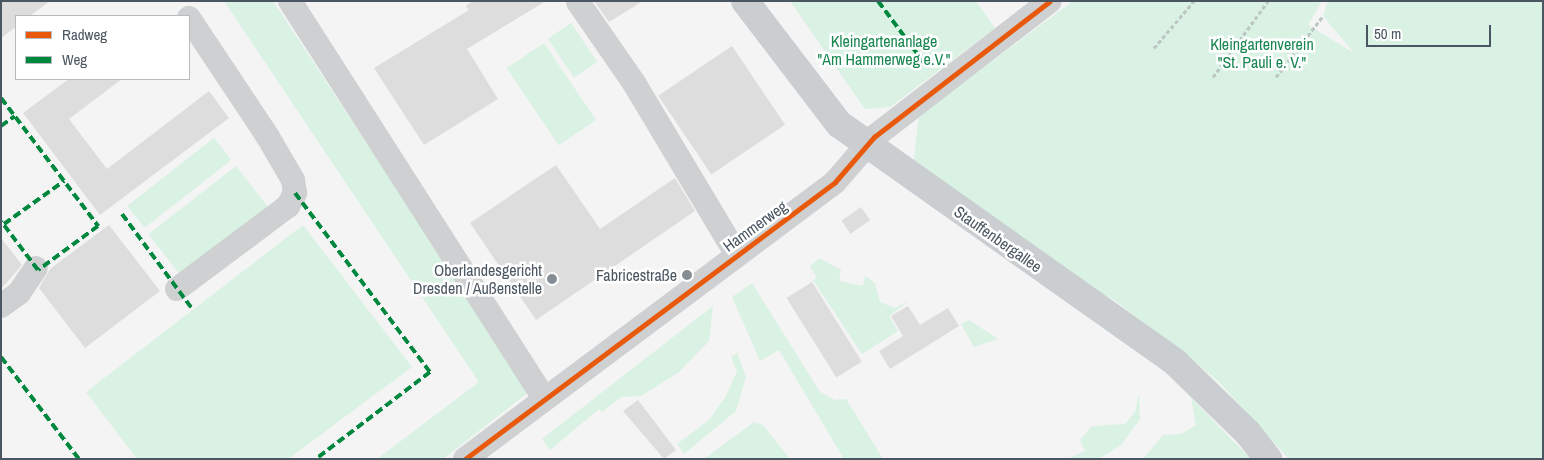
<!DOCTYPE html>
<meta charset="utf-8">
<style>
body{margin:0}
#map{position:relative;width:1544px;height:460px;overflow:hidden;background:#f4f4f4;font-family:"Archivo Narrow",sans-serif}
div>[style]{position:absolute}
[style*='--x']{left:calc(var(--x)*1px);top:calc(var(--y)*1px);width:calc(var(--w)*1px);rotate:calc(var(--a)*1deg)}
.green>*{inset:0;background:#d9f2e3;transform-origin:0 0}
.building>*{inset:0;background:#ddddde;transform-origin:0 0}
.path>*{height:3px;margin-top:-1.5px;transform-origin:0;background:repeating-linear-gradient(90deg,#bcc7c4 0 4px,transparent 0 6.5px)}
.minor>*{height:24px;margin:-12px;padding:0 12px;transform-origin:12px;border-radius:12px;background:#ced0d2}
.major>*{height:28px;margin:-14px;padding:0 14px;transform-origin:14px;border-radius:14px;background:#caced1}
.quiet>*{height:4px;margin-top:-2px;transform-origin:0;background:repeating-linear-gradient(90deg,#00873e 0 8px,transparent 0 12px)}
.cycleway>*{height:5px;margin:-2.5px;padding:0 2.5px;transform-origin:2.5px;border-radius:2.5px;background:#e8590c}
.dots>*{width:14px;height:14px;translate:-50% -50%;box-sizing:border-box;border:2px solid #fff;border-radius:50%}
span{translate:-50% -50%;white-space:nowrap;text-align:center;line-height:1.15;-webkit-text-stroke:5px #fff;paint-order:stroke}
.park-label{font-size:16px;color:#17864f}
.street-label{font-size:16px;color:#4a5661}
.poi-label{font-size:16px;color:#4a5661}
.right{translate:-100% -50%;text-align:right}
.frame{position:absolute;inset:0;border:2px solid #4a5661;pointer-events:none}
.legend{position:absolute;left:15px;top:15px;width:175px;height:65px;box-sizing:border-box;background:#fff;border:1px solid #b7bbc0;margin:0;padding:6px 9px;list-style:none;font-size:15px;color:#4a5661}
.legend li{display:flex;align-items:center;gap:10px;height:25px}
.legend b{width:25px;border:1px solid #b7bbc0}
.scale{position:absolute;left:1366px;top:25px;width:125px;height:22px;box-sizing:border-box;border:2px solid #4a5661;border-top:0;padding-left:6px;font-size:15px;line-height:18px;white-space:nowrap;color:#4a5661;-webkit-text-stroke:4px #fff;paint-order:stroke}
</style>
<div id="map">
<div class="green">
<i style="clip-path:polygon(224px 1px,273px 1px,530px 391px,443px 459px,377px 459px,479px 382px)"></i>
<i style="clip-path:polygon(790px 1px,976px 1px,995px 28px,890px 107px,865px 109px)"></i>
<i style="clip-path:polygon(1073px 1px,1322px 1px,1308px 25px,1354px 53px,1323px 16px,1328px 1px,1543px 1px,1543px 459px,1289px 459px,1218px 381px,1182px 351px,1111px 298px,1088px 287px,913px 167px,919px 116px)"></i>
<i style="left:571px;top:23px;width:47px;height:28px;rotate:56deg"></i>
<i style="left:544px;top:43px;width:93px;height:45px;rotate:56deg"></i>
<i style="left:214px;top:138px;width:28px;height:110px;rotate:52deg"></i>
<i style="left:236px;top:166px;width:56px;height:111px;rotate:52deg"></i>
<i style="clip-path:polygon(303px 225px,412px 367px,288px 459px,137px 459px,86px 392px)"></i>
<i style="clip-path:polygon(820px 258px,841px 270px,839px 281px,863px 286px,865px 276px,875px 283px,880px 302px,895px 308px,909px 301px,889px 316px,898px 331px,862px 354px,813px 280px,817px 278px,810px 266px)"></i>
<i style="clip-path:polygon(752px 283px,820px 392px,835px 400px,846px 399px,883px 459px,844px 459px,779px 350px,760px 361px,732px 297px)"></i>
<i style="clip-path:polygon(713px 306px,709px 341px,679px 372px,641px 396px,621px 397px,602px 412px,599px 409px,550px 450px,542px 439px)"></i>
<i style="clip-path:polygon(969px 320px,998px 339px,974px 347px,961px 324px)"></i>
<i style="clip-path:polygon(737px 353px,746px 377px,736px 411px,684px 454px,677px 444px,709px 420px,726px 396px,737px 371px,731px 357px)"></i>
<i style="clip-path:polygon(1139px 393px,1140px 419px,1121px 445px,1099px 459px,1067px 459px,1085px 451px,1080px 440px,1092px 426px,1125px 424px,1135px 412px)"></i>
<i style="clip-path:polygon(1191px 398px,1251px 459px,1143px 459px,1163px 435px,1181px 434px,1196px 425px)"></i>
<i style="clip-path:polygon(754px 422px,763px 425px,790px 459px,704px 459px)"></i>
</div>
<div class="building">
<i style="clip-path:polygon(1px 1px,50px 1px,30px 16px,16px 16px,16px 27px,1px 38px)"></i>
<i style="clip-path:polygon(473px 1px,546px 1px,467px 49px,498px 99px,424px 145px,374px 68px,469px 10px,466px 6px)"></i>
<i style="clip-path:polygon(594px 1px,643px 1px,609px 22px)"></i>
<i style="left:732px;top:46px;width:95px;height:89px;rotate:56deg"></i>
<i style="clip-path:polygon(69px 79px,122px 79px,69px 119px,107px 169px,209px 91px,229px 118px,100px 215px,23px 113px)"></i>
<i style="clip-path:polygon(556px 165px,600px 229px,675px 178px,695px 211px,536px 320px,470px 223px)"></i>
<i style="left:861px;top:207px;width:16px;height:24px;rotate:55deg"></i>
<i style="clip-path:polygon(109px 225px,160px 291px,85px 348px,39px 288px,50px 269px)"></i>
<i style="clip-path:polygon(1px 238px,22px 265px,1px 289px)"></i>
<i style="left:812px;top:282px;width:94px;height:30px;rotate:58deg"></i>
<i style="clip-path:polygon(908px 306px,920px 325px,948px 308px,959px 326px,890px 369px,879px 351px,903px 336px,891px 316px)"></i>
<i style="clip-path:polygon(638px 400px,676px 450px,664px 459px,623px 411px)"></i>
</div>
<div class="path">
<i style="--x:1154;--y:48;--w:62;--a:-49.6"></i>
<i style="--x:1213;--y:77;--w:94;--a:-54.1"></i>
<i style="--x:1276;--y:77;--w:77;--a:-52.4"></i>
</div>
<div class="minor">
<i style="--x:290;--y:1;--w:471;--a:57.4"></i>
<i style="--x:578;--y:2;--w:98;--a:55.3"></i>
<i style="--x:634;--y:83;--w:200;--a:59.1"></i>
<i style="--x:177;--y:289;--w:139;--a:-36.8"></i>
<i style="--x:288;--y:206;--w:15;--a:-62"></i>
<i style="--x:295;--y:193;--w:13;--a:-99"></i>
<i style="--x:293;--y:180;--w:50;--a:-120.2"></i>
<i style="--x:268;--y:137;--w:143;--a:-123.6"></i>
<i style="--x:1;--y:306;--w:22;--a:-36"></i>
<i style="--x:19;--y:293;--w:30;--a:-56"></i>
<i style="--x:465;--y:459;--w:462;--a:-36.8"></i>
<i style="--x:835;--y:182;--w:60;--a:-49.1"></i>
<i style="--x:874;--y:137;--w:222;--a:-37.7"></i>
</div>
<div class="major">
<i style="--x:745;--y:1;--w:155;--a:52.6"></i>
<i style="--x:839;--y:124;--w:413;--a:35.3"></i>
<i style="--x:1176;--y:363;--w:100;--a:44.2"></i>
<i style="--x:1248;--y:433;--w:33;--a:52"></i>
</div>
<div class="quiet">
<i style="--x:878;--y:1;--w:79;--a:53.3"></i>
<i style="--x:1;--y:98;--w:161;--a:52.8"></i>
<i style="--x:98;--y:226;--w:74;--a:143.7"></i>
<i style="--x:38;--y:270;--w:61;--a:-127.1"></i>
<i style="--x:1;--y:126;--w:17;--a:-36"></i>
<i style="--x:295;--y:193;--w:224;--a:53"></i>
<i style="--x:430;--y:372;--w:143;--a:142.7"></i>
<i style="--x:122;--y:214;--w:119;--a:53.5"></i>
<i style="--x:4;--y:224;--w:74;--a:-35.6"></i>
<i style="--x:1;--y:357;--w:128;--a:52.6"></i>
</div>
<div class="cycleway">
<i style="--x:465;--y:459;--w:462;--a:-36.8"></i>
<i style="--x:835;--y:182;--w:60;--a:-49.1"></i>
<i style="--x:874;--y:137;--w:222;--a:-37.7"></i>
</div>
<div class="dots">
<i style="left:687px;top:275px;background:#868d94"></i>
<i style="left:552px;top:279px;background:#868d94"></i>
</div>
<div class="park-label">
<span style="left:884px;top:50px">Kleingartenanlage<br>"Am Hammerweg e.V."</span>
<span style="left:1262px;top:53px">Kleingartenverein<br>"St. Pauli e. V."</span>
</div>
<div class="street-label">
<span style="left:755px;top:226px;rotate:-36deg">Hammerweg</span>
<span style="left:998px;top:239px;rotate:35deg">Stauffenbergallee</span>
</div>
<div class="poi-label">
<span class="right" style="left:542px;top:279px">Oberlandesgericht<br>Dresden / Außenstelle</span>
<span class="right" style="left:677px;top:275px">Fabricestraße</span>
</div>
<div class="frame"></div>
<ul class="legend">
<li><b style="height:6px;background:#e8590c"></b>Radweg</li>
<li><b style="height:6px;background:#00873e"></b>Weg</li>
</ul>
<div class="scale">50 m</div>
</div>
